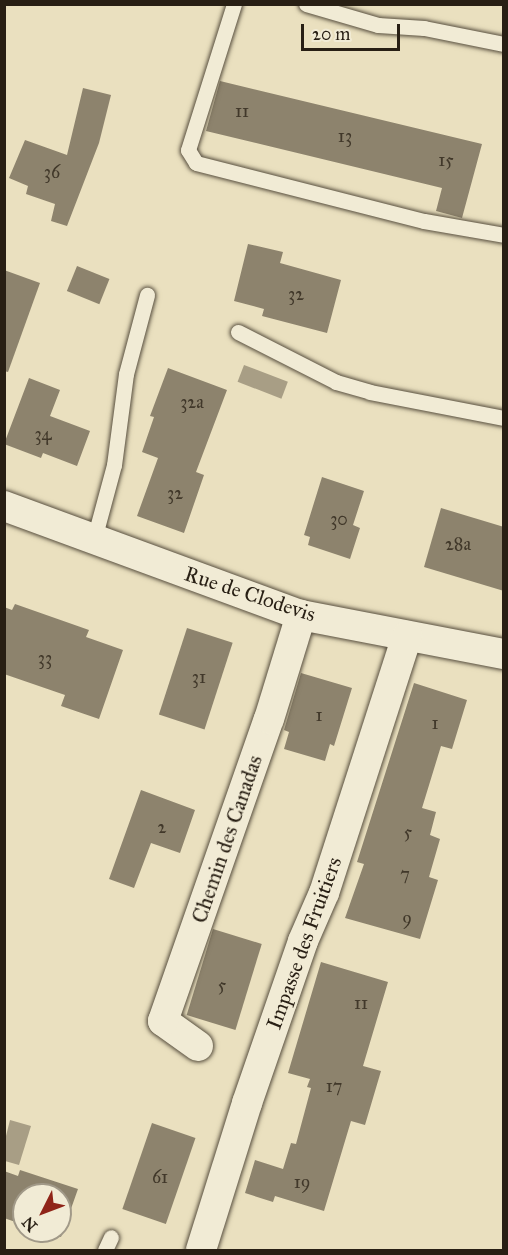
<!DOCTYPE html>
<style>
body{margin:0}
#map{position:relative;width:508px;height:1255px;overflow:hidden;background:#eae0bf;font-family:"IM FELL Great Primer",serif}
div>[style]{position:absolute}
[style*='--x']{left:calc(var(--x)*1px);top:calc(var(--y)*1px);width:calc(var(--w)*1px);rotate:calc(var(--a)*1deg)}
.water>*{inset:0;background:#a89e85;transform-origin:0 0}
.building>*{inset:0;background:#8d836d;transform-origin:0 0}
.roads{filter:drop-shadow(0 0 2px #584f3f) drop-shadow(0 0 2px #584f3f)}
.service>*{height:15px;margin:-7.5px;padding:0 7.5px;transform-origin:7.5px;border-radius:7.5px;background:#f1ebd5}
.minor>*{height:30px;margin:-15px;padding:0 15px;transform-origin:15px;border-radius:15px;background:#f1ebd5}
span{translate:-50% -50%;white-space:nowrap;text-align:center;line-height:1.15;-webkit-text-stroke:4.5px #f1ebd5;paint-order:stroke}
.number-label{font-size:18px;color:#41382a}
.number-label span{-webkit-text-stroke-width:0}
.street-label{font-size:21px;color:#281f14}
.frame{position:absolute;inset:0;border:6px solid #281f14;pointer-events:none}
.north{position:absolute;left:12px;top:1183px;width:60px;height:60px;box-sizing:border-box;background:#f1ebd5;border:2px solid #a19988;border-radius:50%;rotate:228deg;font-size:16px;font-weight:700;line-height:24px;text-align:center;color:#281f14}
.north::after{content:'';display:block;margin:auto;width:21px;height:27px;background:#8f2418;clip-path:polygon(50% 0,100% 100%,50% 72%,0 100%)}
.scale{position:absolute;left:301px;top:24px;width:99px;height:27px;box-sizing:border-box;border:3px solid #281f14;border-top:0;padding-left:8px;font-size:18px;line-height:21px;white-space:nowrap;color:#281f14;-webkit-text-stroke:4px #f1ebd5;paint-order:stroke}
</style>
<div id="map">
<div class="water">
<i style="left:244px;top:365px;width:47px;height:18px;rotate:21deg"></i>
<i style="clip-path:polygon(10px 1120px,31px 1126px,19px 1165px,5px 1161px,5px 1140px)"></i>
</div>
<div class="building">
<i style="clip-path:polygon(220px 81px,482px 144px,462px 218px,436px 211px,442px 188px,206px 131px)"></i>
<i style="clip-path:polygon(83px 88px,111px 95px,99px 143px,67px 226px,51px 221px,55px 204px,26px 194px,28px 186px,9px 178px,25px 140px,67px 155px)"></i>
<i style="clip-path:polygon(248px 244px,283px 252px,280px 263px,341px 280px,327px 333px,262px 316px,264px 309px,234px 301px)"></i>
<i style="left:77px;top:266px;width:35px;height:27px;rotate:22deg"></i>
<i style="clip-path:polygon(4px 270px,40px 283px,8px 372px,4px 371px)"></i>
<i style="clip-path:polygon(168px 368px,227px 390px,196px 472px,204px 475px,184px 533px,137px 516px,158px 458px,142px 452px,154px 417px,150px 416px)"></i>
<i style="clip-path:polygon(29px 378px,60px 390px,50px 416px,90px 431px,77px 466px,43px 453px,41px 458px,4px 444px)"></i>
<i style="clip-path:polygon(322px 477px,364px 491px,353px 525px,360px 528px,350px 559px,308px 545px,310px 537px,304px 535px)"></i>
<i style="clip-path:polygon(441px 508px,504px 527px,504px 591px,424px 567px)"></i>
<i style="clip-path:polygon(15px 604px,89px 630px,86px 637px,123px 650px,99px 719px,61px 706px,65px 695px,4px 674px,4px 607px,12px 610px)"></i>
<i style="left:187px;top:628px;width:48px;height:91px;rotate:18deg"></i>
<i style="clip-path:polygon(301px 673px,352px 688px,334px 746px,330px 744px,325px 761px,284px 749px,289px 732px,284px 730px)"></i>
<i style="clip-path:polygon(414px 683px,467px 700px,452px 749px,441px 746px,422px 808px,436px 812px,430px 835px,440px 839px,429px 877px,438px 880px,420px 939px,345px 918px,364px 864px,357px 862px)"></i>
<i style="clip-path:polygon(141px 790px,195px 810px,180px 853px,151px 843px,134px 888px,109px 879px)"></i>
<i style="left:213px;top:929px;width:51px;height:90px;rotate:17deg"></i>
<i style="clip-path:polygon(321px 962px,388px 982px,363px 1066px,381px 1071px,365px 1125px,351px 1121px,324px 1211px,275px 1196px,273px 1202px,245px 1193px,255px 1160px,283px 1169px,291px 1143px,296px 1144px,311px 1088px,307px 1087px,310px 1079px,288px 1073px)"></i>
<i style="left:152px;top:1123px;width:46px;height:91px;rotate:19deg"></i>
<i style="clip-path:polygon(20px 1170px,78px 1189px,61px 1237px,42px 1231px,60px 1231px,60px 1195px,24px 1195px,24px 1225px,4px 1218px,4px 1171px,18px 1176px)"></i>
</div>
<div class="roads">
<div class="service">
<i style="--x:234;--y:4;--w:153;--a:107.5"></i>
<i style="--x:188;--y:150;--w:15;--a:58"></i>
<i style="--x:196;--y:163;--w:235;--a:14.3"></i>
<i style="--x:424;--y:221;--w:81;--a:9.9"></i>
<i style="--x:306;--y:4;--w:75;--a:16.3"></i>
<i style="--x:378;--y:25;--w:46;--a:3.7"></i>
<i style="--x:424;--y:28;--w:82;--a:11.3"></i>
<i style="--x:238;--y:332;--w:110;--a:27"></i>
<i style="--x:336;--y:382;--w:35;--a:16"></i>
<i style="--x:370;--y:392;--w:136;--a:11"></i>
<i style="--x:94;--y:539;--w:77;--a:-74.9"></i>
<i style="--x:114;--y:465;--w:92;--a:-82.5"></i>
<i style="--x:126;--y:374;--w:82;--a:-75.1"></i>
<i style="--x:105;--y:1250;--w:14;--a:-65"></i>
</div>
<div class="minor">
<i style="--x:4;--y:506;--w:316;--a:20.2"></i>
<i style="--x:301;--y:615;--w:207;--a:10.9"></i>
<i style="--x:198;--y:1046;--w:43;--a:-144.5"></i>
<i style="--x:163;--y:1021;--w:320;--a:-70.7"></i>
<i style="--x:269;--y:719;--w:109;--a:-72.9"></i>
<i style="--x:201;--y:1250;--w:154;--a:-72.6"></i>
<i style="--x:247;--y:1103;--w:171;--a:-70.9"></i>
<i style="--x:303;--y:941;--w:52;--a:-66.4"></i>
<i style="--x:324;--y:893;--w:270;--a:-72.1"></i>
</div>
</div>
<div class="number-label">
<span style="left:242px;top:111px">11</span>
<span style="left:345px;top:136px">13</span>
<span style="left:446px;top:160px">15</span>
<span style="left:52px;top:172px">36</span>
<span style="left:296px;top:294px">32</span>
<span style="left:192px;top:402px">32a</span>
<span style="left:43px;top:434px">34</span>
<span style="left:175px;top:493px">32</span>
<span style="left:339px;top:519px">30</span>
<span style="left:458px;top:544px">28a</span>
<span style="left:45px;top:658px">33</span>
<span style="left:199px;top:677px">31</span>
<span style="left:319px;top:715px">1</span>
<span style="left:435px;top:723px">1</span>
<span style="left:162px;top:827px">2</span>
<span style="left:408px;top:832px">5</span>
<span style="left:405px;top:874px">7</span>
<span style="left:407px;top:918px">9</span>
<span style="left:222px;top:985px">5</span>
<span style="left:361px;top:1003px">11</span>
<span style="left:334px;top:1086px">17</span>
<span style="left:160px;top:1177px">61</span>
<span style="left:302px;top:1182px">19</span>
</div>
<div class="street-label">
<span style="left:250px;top:594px;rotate:18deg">Rue de Clodevis</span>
<span style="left:227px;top:839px;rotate:-71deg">Chemin des Canadas</span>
<span style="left:304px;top:943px;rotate:-70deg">Impasse des Fruitiers</span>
</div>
<div class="frame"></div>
<div class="north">N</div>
<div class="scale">20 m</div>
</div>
